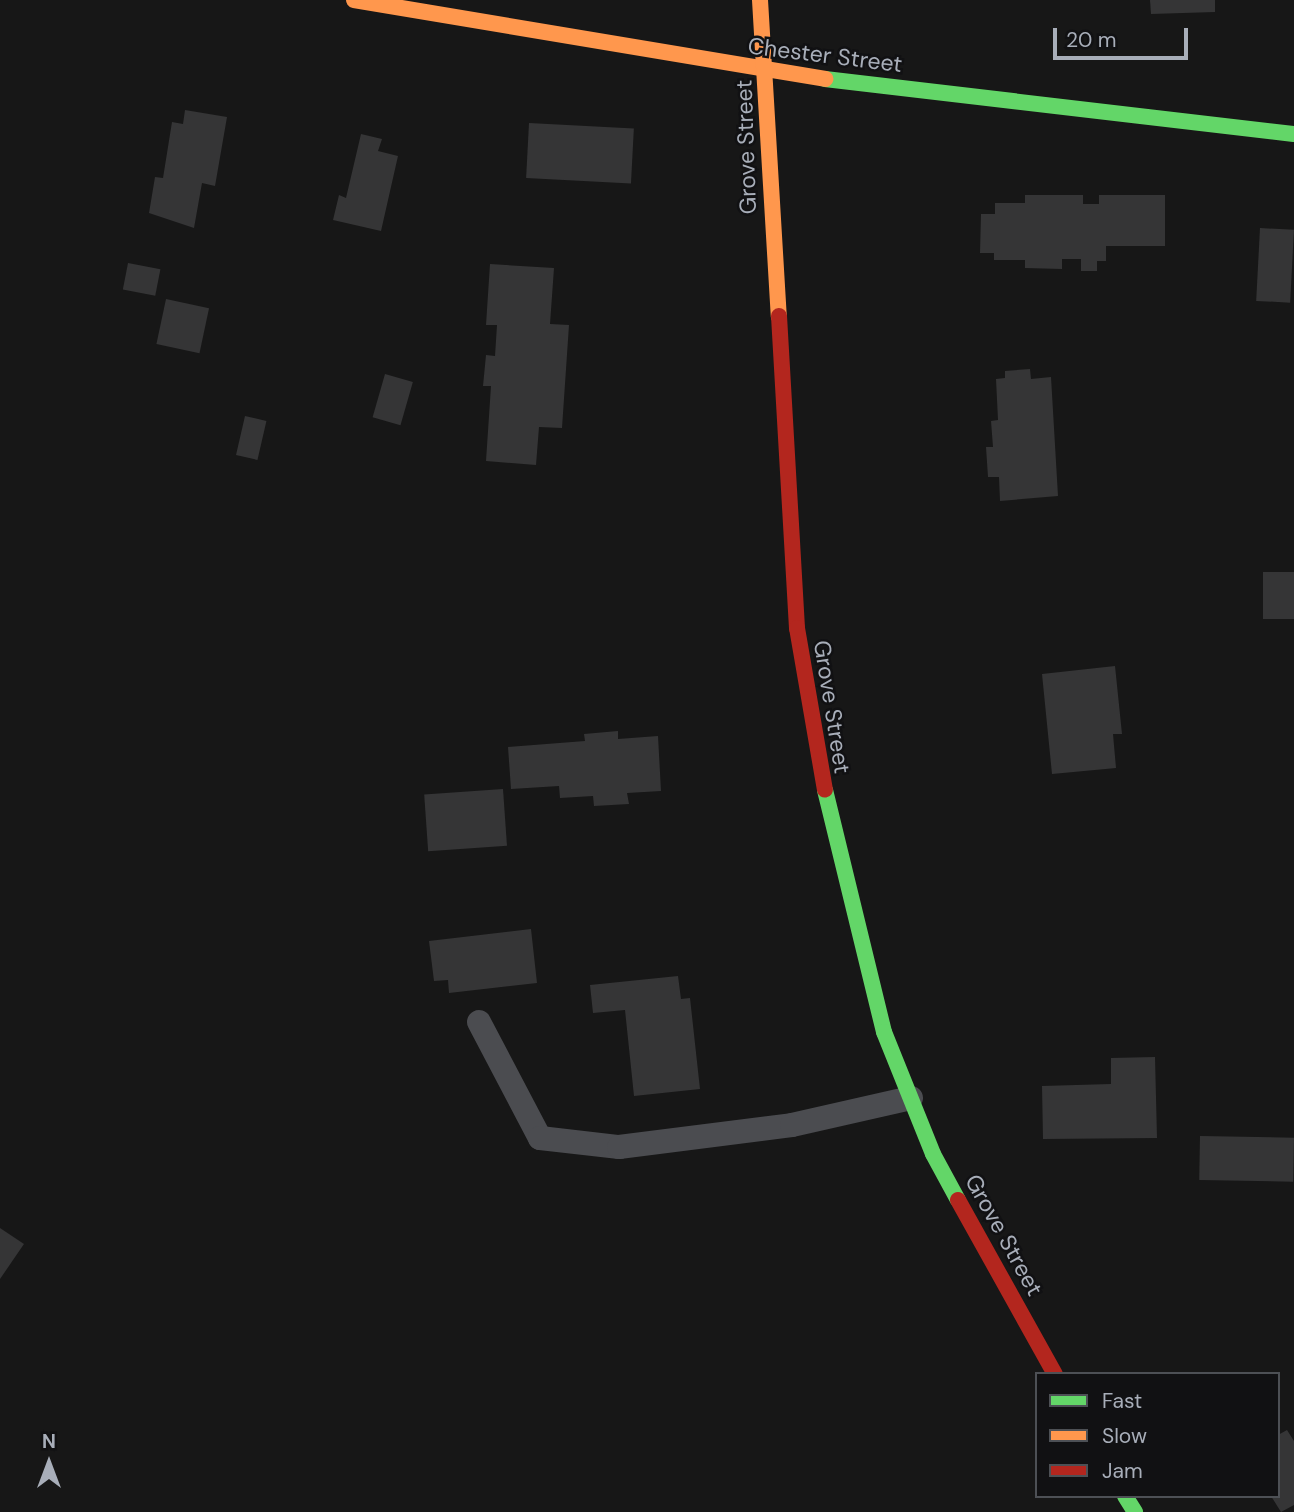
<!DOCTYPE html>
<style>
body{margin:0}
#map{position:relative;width:1294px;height:1512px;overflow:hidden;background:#171717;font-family:"DM Sans",sans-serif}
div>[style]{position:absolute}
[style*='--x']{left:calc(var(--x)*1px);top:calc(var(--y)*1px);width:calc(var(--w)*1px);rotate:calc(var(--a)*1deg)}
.building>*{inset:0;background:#353536;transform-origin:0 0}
.lane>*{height:24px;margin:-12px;padding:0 12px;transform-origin:12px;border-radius:12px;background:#4b4c50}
.fast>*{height:16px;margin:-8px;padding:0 8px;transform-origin:8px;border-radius:8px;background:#63d668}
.slow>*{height:16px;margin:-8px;padding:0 8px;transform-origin:8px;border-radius:8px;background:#ff974d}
.jam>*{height:16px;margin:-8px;padding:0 8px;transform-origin:8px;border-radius:8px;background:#b3261e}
span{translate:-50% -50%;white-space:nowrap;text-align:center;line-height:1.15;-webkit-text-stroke:5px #111113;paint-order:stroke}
.street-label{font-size:23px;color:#a8aeb9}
.legend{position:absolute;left:1035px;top:1372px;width:245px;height:126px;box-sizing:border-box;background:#111113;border:2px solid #4d5055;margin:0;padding:9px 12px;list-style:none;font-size:21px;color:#a8aeb9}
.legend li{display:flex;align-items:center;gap:14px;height:35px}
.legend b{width:35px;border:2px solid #4d5055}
.north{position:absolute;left:14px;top:1428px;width:70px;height:70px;-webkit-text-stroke:5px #111113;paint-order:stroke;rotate:0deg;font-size:19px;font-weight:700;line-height:28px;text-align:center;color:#a8aeb9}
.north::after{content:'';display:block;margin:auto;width:24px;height:32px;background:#a8aeb9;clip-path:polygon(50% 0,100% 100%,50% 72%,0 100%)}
.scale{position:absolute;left:1053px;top:28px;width:135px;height:32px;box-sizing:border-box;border:4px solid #a8aeb9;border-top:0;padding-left:9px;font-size:21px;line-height:24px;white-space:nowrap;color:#a8aeb9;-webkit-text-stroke:5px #111113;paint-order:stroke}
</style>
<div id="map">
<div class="building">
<i style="clip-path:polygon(1150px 0,1215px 0,1215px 12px,1151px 14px)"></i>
<i style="clip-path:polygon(185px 110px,227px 117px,215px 186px,202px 183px,194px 228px,149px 213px,155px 177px,163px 178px,172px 122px,183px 124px)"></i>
<i style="left:529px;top:123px;width:105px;height:55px;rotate:3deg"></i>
<i style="clip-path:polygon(361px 134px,382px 139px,378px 151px,398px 156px,381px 231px,333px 220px,339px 195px,346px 198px)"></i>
<i style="clip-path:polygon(1025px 195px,1083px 195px,1083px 204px,1099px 204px,1099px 195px,1165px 195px,1165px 246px,1106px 246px,1106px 261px,1097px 261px,1097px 271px,1081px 271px,1081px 259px,1062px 259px,1062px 269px,1025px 268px,1025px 260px,994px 260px,994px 253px,980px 253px,981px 214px,995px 214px,995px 203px,1025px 203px)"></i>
<i style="left:1260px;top:228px;width:34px;height:73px;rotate:3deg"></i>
<i style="left:128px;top:263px;width:33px;height:27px;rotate:11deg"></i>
<i style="clip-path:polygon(490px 264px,554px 268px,550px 324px,569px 325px,562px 428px,539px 427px,536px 465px,486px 461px,491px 386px,483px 386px,486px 355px,495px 356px,497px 325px,486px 325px)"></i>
<i style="left:166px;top:299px;width:44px;height:46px;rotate:12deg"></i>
<i style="clip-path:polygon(1030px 369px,1031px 379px,1051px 377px,1058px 496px,1000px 501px,999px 477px,988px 477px,986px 447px,993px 447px,991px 421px,998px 420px,996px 379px,1005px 378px,1005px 371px)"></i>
<i style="left:385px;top:374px;width:29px;height:45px;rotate:16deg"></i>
<i style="left:245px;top:416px;width:22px;height:40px;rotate:13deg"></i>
<i style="left:1263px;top:572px;width:31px;height:47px"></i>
<i style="clip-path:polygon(1115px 666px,1122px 734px,1113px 734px,1116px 768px,1052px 774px,1042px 674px)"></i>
<i style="clip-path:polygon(618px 731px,618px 739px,658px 736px,661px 791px,627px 793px,629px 804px,594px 806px,593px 796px,560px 798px,559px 786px,511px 789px,508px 747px,585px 741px,584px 734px)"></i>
<i style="left:503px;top:789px;width:57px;height:79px;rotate:86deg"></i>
<i style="clip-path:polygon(531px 929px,537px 983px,449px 993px,448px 980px,434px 981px,429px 941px)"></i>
<i style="clip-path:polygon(678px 976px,681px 999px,690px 998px,700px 1089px,634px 1096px,625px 1010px,593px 1013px,590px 985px)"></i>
<i style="clip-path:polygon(1155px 1057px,1157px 1138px,1043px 1139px,1042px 1086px,1111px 1084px,1111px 1058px)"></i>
<i style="left:1200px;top:1136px;width:94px;height:44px;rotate:1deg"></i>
<i style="clip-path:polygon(0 1228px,24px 1244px,0 1279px)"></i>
<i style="clip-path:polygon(1287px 1430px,1294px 1441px,1294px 1505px,1281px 1512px,1271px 1496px,1278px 1496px,1278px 1435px)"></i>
</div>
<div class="lane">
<i style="--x:479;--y:1022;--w:131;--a:62.3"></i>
<i style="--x:540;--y:1138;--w:80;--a:6.5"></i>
<i style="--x:619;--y:1147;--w:174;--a:-7.2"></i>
<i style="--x:792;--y:1125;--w:122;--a:-12.8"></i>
</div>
<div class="fast">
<i style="--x:825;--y:79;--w:472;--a:6.7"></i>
<i style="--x:825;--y:790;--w:249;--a:76.3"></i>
<i style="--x:884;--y:1032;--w:131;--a:68.1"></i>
<i style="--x:933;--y:1154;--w:52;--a:61.5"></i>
<i style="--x:1125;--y:1496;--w:19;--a:58"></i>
</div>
<div class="slow">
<i style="--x:354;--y:0;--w:478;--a:9.5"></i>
<i style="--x:760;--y:0;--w:317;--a:86.6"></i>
</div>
<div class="jam">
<i style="--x:779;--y:316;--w:313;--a:86.7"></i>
<i style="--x:797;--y:628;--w:164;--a:80.2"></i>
<i style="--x:958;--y:1200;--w:199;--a:60.9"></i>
</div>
<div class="street-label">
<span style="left:825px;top:55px;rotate:7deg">Chester Street</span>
<span style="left:746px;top:147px;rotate:-92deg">Grove Street</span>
<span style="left:832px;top:707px;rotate:81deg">Grove Street</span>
<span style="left:1004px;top:1235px;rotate:61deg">Grove Street</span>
</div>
<ul class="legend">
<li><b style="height:9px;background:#63d668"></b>Fast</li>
<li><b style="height:9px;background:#ff974d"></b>Slow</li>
<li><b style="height:9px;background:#b3261e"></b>Jam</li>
</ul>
<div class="north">N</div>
<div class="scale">20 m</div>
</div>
